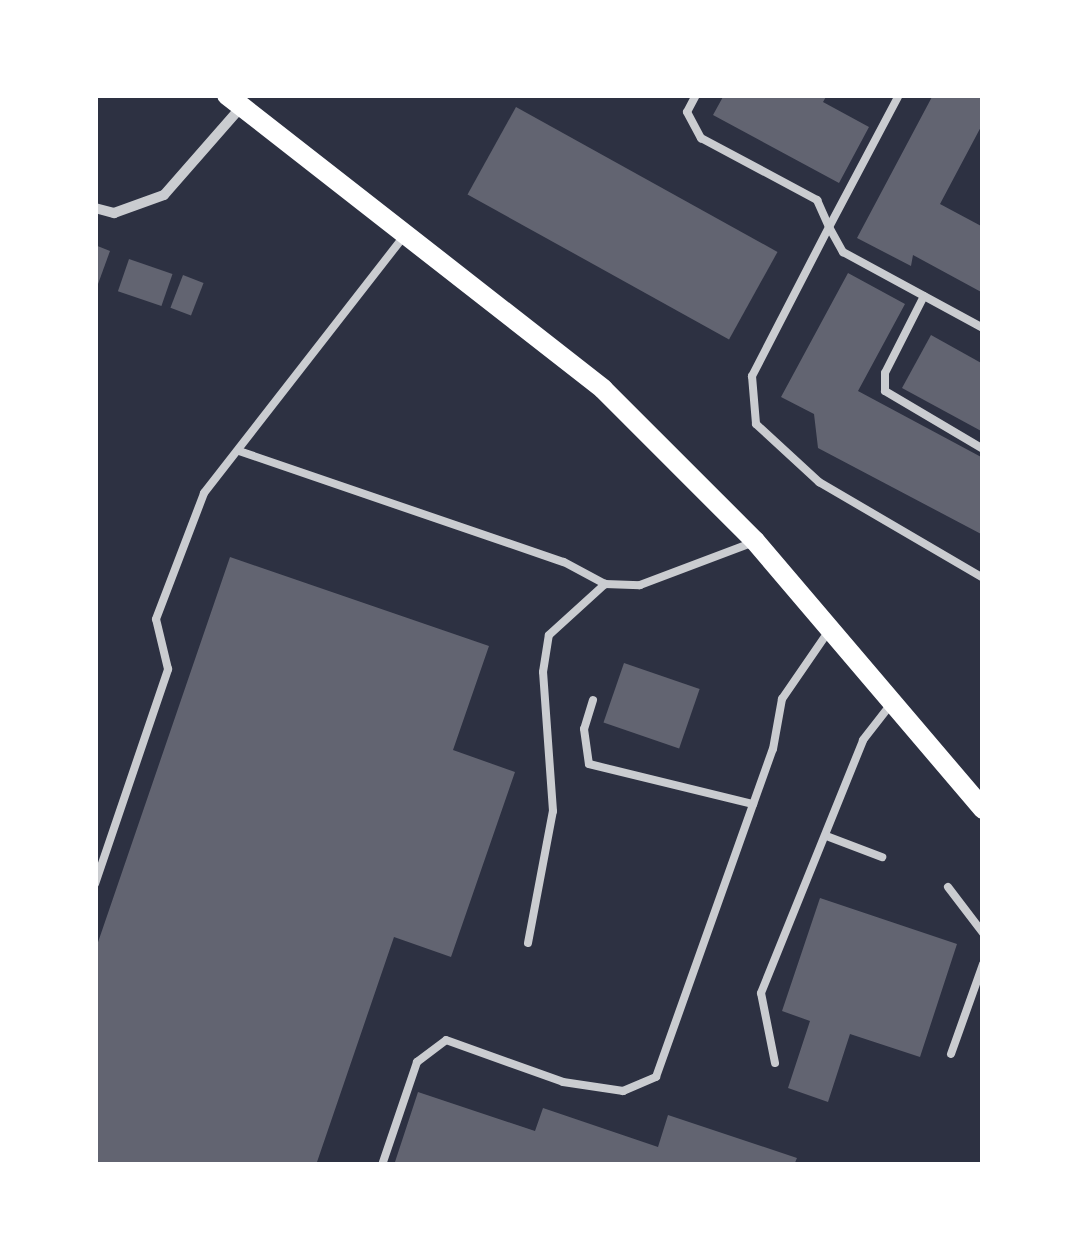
<!DOCTYPE html>
<style>
body{margin:0}
#map{position:relative;width:1078px;height:1260px;overflow:hidden;background:#2d3142;font-family:"Fira Sans Condensed",sans-serif}
div>[style]{position:absolute}
[style*='--x']{left:calc(var(--x)*1px);top:calc(var(--y)*1px);width:calc(var(--w)*1px);rotate:calc(var(--a)*1deg)}
.building>*{inset:0;background:#626471;transform-origin:0 0}
.service>*{height:8px;margin:-4px;padding:0 4px;transform-origin:4px;border-radius:4px;background:#caccd0}
.minor>*{height:10px;margin:-5px;padding:0 5px;transform-origin:5px;border-radius:5px;background:#caccd0}
.secondary>*{height:20px;margin:-10px;padding:0 10px;transform-origin:10px;border-radius:10px;background:#fff}
span{translate:-50% -50%;white-space:nowrap;text-align:center;line-height:1.15;-webkit-text-stroke:10px #fff;paint-order:stroke}
.frame{position:absolute;inset:0;border:98px solid #fff;pointer-events:none}
</style>
<div id="map">
<div class="building">
<i style="clip-path:polygon(724px 95px,827px 95px,823px 102px,869px 127px,839px 183px,713px 115px)"></i>
<i style="clip-path:polygon(933px 95px,983px 95px,983px 123px,940px 204px,983px 227px,983px 293px,913px 255px,911px 266px,857px 238px)"></i>
<i style="left:516px;top:107px;width:299px;height:100px;rotate:29deg"></i>
<i style="clip-path:polygon(95px 245px,110px 251px,98px 284px,95px 283px)"></i>
<i style="left:129px;top:259px;width:46px;height:34px;rotate:19deg"></i>
<i style="clip-path:polygon(848px 273px,905px 304px,858px 391px,983px 458px,983px 535px,818px 448px,814px 414px,781px 397px)"></i>
<i style="left:183px;top:275px;width:22px;height:35px;rotate:21deg"></i>
<i style="clip-path:polygon(931px 335px,983px 364px,983px 432px,902px 388px)"></i>
<i style="clip-path:polygon(230px 557px,489px 646px,453px 750px,515px 772px,451px 957px,394px 937px,316px 1165px,95px 1165px,95px 951px)"></i>
<i style="left:624px;top:663px;width:80px;height:63px;rotate:19deg"></i>
<i style="clip-path:polygon(820px 898px,957px 944px,920px 1057px,850px 1034px,828px 1102px,788px 1088px,810px 1021px,782px 1011px)"></i>
<i style="clip-path:polygon(418px 1092px,535px 1131px,543px 1108px,658px 1147px,668px 1115px,797px 1158px,794px 1165px,394px 1165px)"></i>
</div>
<div class="service">
<i style="--x:696;--y:95;--w:19;--a:118"></i>
<i style="--x:687;--y:112;--w:30;--a:62"></i>
<i style="--x:701;--y:138;--w:132;--a:28.1"></i>
<i style="--x:817;--y:200;--w:30;--a:66"></i>
<i style="--x:829;--y:227;--w:168;--a:117.3"></i>
<i style="--x:752;--y:376;--w:48;--a:85.2"></i>
<i style="--x:756;--y:424;--w:86;--a:42.6"></i>
<i style="--x:819;--y:482;--w:190;--a:30.3"></i>
<i style="--x:899;--y:95;--w:149;--a:117.9"></i>
<i style="--x:829;--y:227;--w:29;--a:61"></i>
<i style="--x:843;--y:252;--w:159;--a:28.5"></i>
<i style="--x:924;--y:296;--w:86;--a:116.9"></i>
<i style="--x:885;--y:373;--w:18;--a:90"></i>
<i style="--x:885;--y:391;--w:114;--a:30.6"></i>
<i style="--x:239;--y:451;--w:343;--a:18.9"></i>
<i style="--x:564;--y:562;--w:47;--a:28.2"></i>
<i style="--x:593;--y:700;--w:30;--a:107"></i>
<i style="--x:584;--y:729;--w:35;--a:82"></i>
<i style="--x:589;--y:764;--w:169;--a:13.7"></i>
<i style="--x:829;--y:837;--w:57;--a:20.7"></i>
<i style="--x:95;--y:884;--w:227;--a:-71.2"></i>
<i style="--x:168;--y:669;--w:51;--a:-103.5"></i>
<i style="--x:156;--y:619;--w:135;--a:-69.1"></i>
<i style="--x:204;--y:493;--w:327;--a:-52.1"></i>
<i style="--x:948;--y:887;--w:58;--a:52.7"></i>
<i style="--x:528;--y:943;--w:134;--a:-79.3"></i>
<i style="--x:553;--y:811;--w:139;--a:-94.1"></i>
<i style="--x:543;--y:672;--w:37;--a:-81"></i>
<i style="--x:549;--y:635;--w:76;--a:-42.3"></i>
<i style="--x:605;--y:584;--w:35;--a:2"></i>
<i style="--x:640;--y:585;--w:119;--a:-20.7"></i>
<i style="--x:951;--y:1054;--w:96;--a:-70.4"></i>
<i style="--x:775;--y:1063;--w:71;--a:-101.3"></i>
<i style="--x:761;--y:993;--w:273;--a:-68"></i>
<i style="--x:863;--y:740;--w:46;--a:-52.1"></i>
<i style="--x:382;--y:1165;--w:109;--a:-71.2"></i>
<i style="--x:417;--y:1062;--w:36;--a:-37"></i>
<i style="--x:446;--y:1040;--w:124;--a:19.7"></i>
<i style="--x:563;--y:1082;--w:61;--a:8.5"></i>
<i style="--x:623;--y:1091;--w:36;--a:-23"></i>
<i style="--x:656;--y:1077;--w:348;--a:-70.4"></i>
<i style="--x:773;--y:749;--w:51;--a:-79.8"></i>
<i style="--x:782;--y:699;--w:81;--a:-55.5"></i>
</div>
<div class="minor">
<i style="--x:95;--y:208;--w:20;--a:15"></i>
<i style="--x:114;--y:213;--w:53;--a:-19.8"></i>
<i style="--x:164;--y:195;--w:117;--a:-48.8"></i>
</div>
<div class="secondary">
<i style="--x:227;--y:95;--w:477;--a:38"></i>
<i style="--x:603;--y:389;--w:215;--a:45"></i>
<i style="--x:755;--y:541;--w:352;--a:49.6"></i>
</div>
<div class="frame"></div>
</div>
